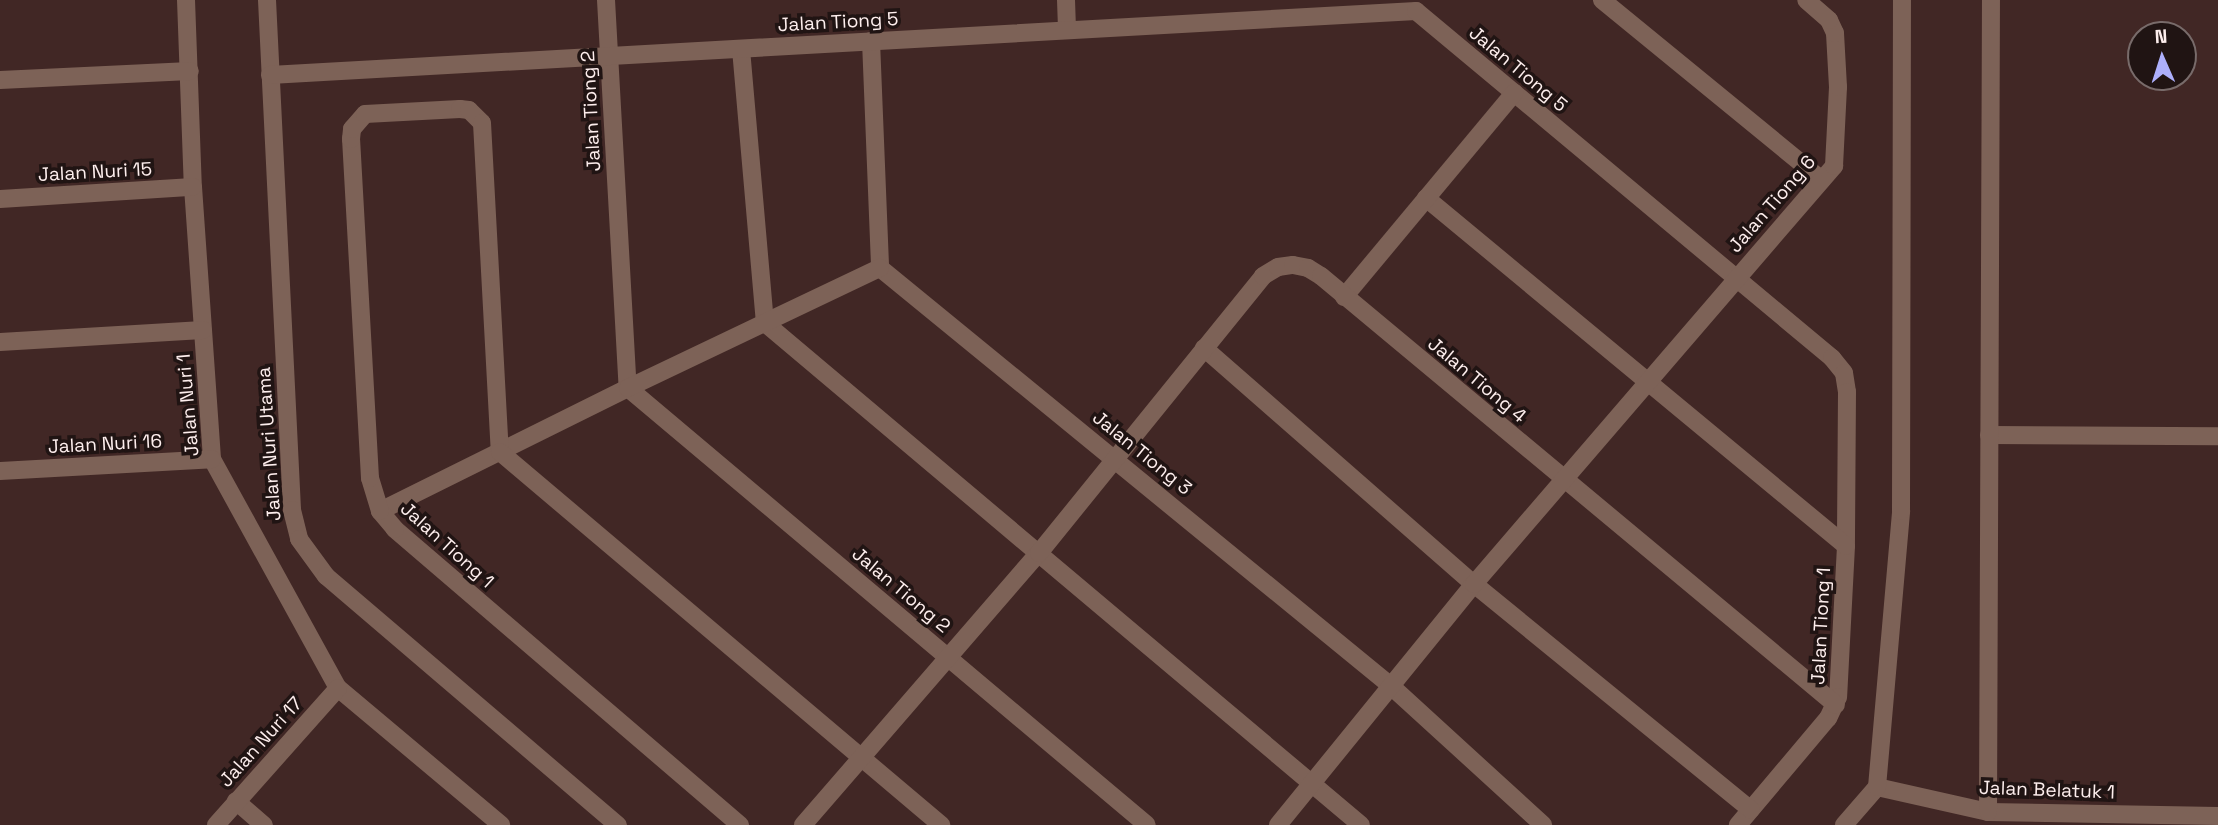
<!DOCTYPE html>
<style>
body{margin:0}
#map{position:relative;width:2218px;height:825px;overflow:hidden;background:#412725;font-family:"Space Grotesk",sans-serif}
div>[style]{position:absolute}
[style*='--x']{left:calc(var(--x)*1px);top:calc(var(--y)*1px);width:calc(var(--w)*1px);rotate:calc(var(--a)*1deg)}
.minor>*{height:18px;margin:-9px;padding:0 9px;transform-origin:9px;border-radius:9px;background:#7d6257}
span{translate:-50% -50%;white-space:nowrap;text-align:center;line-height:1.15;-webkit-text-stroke:7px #201413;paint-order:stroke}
.street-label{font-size:19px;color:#fdeeed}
.north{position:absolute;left:2127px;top:21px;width:70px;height:70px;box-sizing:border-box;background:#201413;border:2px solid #786b6a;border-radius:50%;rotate:357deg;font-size:19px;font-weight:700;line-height:28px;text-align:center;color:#fdeeed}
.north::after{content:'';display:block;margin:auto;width:24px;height:32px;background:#adaffb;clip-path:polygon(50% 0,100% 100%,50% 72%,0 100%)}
</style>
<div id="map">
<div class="minor">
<i style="--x:186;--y:0;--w:187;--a:87.9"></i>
<i style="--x:193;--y:187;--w:273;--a:86"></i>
<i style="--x:212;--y:459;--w:261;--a:61.2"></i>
<i style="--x:338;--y:688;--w:213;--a:40"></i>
<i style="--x:267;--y:0;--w:511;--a:87.19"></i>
<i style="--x:292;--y:510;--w:30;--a:76"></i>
<i style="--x:299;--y:539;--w:46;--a:53.9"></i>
<i style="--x:326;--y:576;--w:384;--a:40.5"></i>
<i style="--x:606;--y:0;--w:389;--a:86.8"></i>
<i style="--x:628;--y:388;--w:678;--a:40.1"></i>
<i style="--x:1066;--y:0;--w:30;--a:88"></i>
<i style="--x:1602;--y:0;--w:284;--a:39.3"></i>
<i style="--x:871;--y:41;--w:227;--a:87.7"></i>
<i style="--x:880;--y:268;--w:660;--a:39.28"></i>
<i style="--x:1391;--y:686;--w:206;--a:42.4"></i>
<i style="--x:741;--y:49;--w:275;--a:85"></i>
<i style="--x:765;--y:323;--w:779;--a:40.11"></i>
<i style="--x:270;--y:75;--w:1148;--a:-3.2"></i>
<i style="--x:1416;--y:11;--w:542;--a:39.83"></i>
<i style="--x:1832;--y:358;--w:19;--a:51"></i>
<i style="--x:1844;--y:373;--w:19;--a:81"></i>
<i style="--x:1847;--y:392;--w:154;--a:90.4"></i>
<i style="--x:1846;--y:546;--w:151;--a:93"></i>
<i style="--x:1838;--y:697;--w:23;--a:115"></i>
<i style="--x:1828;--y:718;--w:140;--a:130.1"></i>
<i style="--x:0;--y:80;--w:190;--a:-2.7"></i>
<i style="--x:1426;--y:198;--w:545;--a:39.64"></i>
<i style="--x:0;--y:199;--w:193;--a:-3.6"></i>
<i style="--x:1344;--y:297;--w:266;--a:-50.2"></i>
<i style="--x:0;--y:342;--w:203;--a:-3.4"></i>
<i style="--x:1204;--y:348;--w:359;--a:41.2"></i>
<i style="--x:1474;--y:584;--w:357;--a:39.2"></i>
<i style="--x:1989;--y:435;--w:229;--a:0.3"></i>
<i style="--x:0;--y:471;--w:212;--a:-3.2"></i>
<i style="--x:380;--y:511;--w:277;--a:-26.4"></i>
<i style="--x:628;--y:388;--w:279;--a:-25.5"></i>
<i style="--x:1877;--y:787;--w:114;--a:12.7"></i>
<i style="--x:1988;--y:812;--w:230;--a:1"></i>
<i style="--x:236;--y:801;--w:37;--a:41"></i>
<i style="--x:1988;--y:812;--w:812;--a:-89.79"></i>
<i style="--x:216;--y:825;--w:183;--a:-48.3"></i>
<i style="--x:740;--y:825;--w:455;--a:-139.4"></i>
<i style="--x:395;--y:529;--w:23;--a:-130"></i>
<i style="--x:380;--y:511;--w:34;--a:-107"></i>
<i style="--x:370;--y:478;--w:340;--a:-93.2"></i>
<i style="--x:351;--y:139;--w:10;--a:-84"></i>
<i style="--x:352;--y:129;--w:20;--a:-49"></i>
<i style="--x:365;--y:114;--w:95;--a:-3"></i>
<i style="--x:460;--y:109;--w:9;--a:6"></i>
<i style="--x:469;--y:110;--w:18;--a:45"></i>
<i style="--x:482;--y:123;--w:329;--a:86.9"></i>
<i style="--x:500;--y:452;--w:578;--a:40.22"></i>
<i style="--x:803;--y:825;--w:360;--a:-49.1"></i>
<i style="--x:1039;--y:553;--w:356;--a:-51"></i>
<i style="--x:1263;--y:276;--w:17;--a:-31"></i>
<i style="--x:1278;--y:267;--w:15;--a:-8"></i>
<i style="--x:1293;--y:265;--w:15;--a:11"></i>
<i style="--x:1308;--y:268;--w:15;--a:32"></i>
<i style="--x:1321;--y:276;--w:670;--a:39.79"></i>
<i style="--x:1278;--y:825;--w:311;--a:-50.9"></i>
<i style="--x:1474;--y:584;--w:552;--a:-49.26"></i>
<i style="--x:1834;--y:166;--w:79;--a:-87.1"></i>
<i style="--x:1838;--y:87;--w:54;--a:-93.2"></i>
<i style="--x:1835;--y:33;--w:14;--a:-115"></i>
<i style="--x:1829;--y:20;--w:30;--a:-139"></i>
<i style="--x:1844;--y:825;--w:50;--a:-49"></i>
<i style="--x:1877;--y:787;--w:277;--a:-85"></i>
<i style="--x:1901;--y:511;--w:511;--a:-89.89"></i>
</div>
<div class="street-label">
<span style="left:838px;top:22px;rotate:-3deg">Jalan Tiong 5</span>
<span style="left:1518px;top:69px;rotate:40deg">Jalan Tiong 5</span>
<span style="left:591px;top:111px;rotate:-93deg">Jalan Tiong 2</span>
<span style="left:95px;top:172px;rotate:-3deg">Jalan Nuri 15</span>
<span style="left:1772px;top:204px;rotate:-49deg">Jalan Tiong 6</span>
<span style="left:1477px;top:380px;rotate:40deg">Jalan Tiong 4</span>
<span style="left:188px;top:405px;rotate:-95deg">Jalan Nuri 1</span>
<span style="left:105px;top:444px;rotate:-3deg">Jalan Nuri 16</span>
<span style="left:269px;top:444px;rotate:-94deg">Jalan Nuri Utama</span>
<span style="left:1142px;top:453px;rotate:39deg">Jalan Tiong 3</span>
<span style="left:447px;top:545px;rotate:42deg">Jalan Tiong 1</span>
<span style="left:901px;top:590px;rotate:40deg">Jalan Tiong 2</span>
<span style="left:1821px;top:626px;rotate:-87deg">Jalan Tiong 1</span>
<span style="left:261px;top:742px;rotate:-48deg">Jalan Nuri 17</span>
<span style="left:2047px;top:790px;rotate:2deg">Jalan Belatuk 1</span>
</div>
<div class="north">N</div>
</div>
